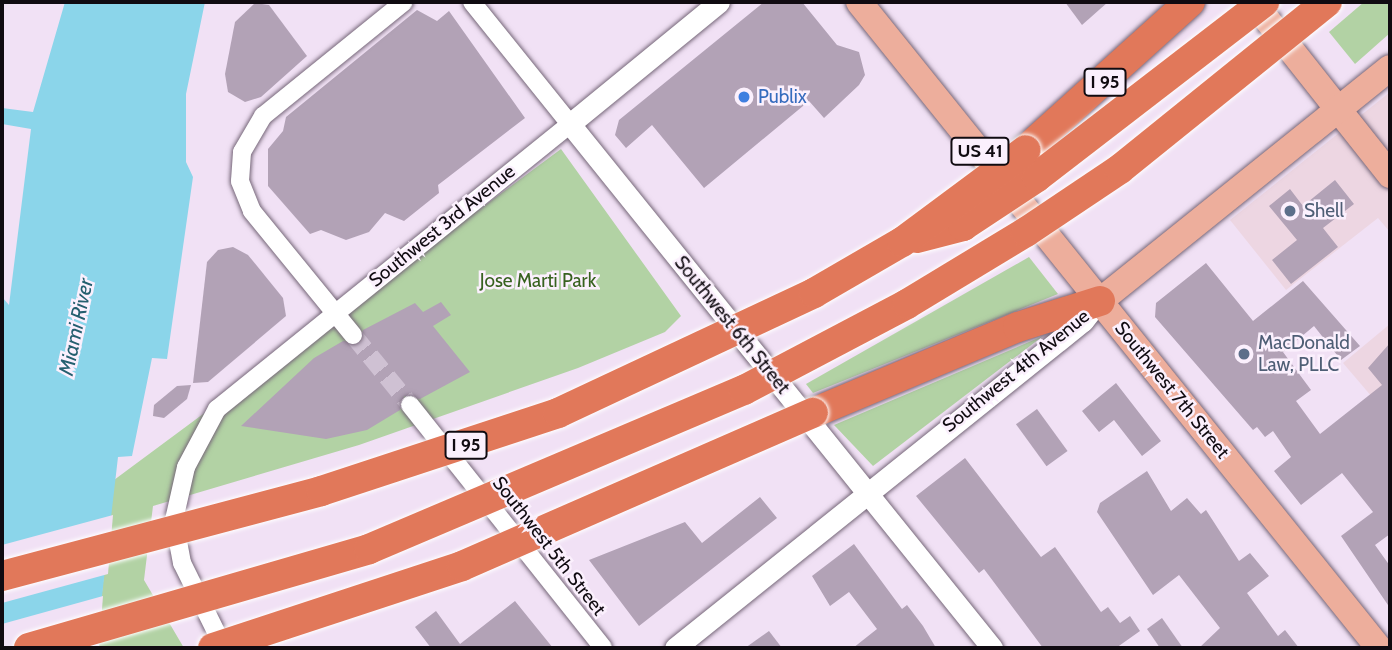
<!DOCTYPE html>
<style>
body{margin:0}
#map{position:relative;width:1392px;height:650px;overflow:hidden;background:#f1e1f5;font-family:Cabin,sans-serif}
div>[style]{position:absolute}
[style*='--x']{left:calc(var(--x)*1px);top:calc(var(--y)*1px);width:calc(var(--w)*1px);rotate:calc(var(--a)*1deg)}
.commercial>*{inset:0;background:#edd6e2}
.green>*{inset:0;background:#b2d2a4}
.water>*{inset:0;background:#8bd5ea}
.pier>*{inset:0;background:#f1e1f5}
.building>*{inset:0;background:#b2a2b6;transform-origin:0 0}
.minor-tunnel>*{height:18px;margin-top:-9px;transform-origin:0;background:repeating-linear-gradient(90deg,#cfc1d3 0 18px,transparent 0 27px)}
.roads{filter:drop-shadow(0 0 2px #766779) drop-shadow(0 0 2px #766779)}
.minor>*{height:18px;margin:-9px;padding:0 9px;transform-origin:9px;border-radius:9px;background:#fff}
.tertiary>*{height:21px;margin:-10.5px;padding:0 10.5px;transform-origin:10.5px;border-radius:10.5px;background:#fff}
.primary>*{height:26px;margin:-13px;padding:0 13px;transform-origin:13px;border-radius:13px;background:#edae9c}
.motorway>*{height:30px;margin:-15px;padding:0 15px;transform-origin:15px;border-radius:15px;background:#e1785a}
.bridges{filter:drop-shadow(0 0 2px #fff) drop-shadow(0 0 2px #fff)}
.motorway-bridge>*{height:30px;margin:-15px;padding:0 15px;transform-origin:15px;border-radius:15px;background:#e1785a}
.dots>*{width:19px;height:19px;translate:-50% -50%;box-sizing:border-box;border:4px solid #fbf0fd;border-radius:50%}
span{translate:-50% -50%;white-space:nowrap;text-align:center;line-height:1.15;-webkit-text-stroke:5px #fbf0fd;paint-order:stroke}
.shield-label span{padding:2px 5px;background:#fbf0fd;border:2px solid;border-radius:5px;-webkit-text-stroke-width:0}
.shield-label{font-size:18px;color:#100b11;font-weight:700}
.shop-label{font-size:19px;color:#366cbe}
.left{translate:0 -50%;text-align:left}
.service-label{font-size:19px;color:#4e5e75}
.street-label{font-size:19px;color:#100b11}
.park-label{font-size:19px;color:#37621f}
.water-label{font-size:21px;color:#245f6f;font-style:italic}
.frame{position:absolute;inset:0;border:4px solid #100b11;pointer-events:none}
</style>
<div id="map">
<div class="commercial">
<i style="clip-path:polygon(1390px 92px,1390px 232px,1378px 218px,1286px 290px,1230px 220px)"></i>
<i style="clip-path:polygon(1390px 324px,1390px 418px,1343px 363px)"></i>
</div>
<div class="green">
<i style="clip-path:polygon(1364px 2px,1390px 2px,1390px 33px,1355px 64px,1329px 32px)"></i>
<i style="clip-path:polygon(561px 149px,681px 316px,665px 332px,578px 368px,359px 445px,153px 506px,144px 580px,184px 648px,96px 648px,114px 480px)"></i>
<i style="clip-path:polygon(1029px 257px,1058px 294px,813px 393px,806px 384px)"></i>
<i style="clip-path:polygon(1043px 336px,873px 466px,834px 425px)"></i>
</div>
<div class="water">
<i style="clip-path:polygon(65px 2px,205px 2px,186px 94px,186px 162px,193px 177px,167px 359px,152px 358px,132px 456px,118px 457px,96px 648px,2px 648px,2px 297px,9px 305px,31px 129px,2px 124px,2px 108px,33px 112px)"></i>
</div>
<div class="pier">
<i style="clip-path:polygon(113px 515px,108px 574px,2px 603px,2px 545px)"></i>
<i style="clip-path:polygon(103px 596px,99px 648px,2px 648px,2px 624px)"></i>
</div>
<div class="building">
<i style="clip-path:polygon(764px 2px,802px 2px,837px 45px,859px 52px,865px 75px,859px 85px,824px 118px,809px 101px,704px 188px,652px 125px,626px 148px,615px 135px,619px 120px)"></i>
<i style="clip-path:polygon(1065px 2px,1108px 2px,1082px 25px)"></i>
<i style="clip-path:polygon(255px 3px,269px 5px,307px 56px,261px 97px,245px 102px,228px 92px,225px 74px,235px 22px)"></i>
<i style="clip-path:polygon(417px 10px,437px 21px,449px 11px,525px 118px,438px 185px,439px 193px,404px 221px,385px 213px,369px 232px,346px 240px,321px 230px,310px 234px,268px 186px,268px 149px,283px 131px,286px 117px)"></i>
<i style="clip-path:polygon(1335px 180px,1354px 204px,1323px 228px,1338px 247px,1291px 284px,1272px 260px,1297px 240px,1269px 206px,1290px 189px,1303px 206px)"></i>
<i style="clip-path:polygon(233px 247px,248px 255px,283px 298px,286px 316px,208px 382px,193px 383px,207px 262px,218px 250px)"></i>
<i style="clip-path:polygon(1206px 263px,1253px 321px,1303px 281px,1360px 346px,1341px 360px,1314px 326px,1283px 352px,1311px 390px,1296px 401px,1320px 434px,1382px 385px,1368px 368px,1390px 343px,1390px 534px,1375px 545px,1390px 566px,1390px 608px,1341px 536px,1373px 512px,1342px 473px,1301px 505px,1274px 471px,1291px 457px,1273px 431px,1265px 437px,1257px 427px,1253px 430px,1155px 317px,1156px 303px)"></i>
<i style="clip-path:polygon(441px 302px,451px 315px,433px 326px,470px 372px,420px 399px,404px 396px,400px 410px,367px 430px,326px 439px,241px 426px,314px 358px,343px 341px,360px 344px,363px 330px,415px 303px,423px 312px)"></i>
<i style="clip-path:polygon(1116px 383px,1161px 441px,1142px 456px,1114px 420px,1099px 432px,1082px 411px)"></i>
<i style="clip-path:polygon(191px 385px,187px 399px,164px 418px,153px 416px,154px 405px,177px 386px)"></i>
<i style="left:1037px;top:409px;width:52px;height:26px;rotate:54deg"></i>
<i style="clip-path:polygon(965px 458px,1041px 557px,1055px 547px,1101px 612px,1108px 607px,1120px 623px,1130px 616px,1140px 631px,1116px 648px,1043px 648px,984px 569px,979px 573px,916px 496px)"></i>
<i style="clip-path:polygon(1147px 471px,1171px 511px,1187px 498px,1201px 514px,1206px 510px,1239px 561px,1250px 553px,1269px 576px,1247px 593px,1278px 636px,1285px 630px,1299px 648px,1199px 648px,1220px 628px,1179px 575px,1153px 595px,1097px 512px,1100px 503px)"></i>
<i style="clip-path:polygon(760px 497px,777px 518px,639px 626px,589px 560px,685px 522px,702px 543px)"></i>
<i style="clip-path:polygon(854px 544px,902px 609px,907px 605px,923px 626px,936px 648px,853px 648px,877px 629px,849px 592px,830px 606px,812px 576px)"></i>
<i style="clip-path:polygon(515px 601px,553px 648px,431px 648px,415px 627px,436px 611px,460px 644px)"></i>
<i style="clip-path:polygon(1162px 618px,1183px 648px,1160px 648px,1147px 629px)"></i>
<i style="clip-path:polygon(769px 631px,782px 648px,745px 648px)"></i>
</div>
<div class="minor-tunnel">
<i style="--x:353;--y:335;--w:90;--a:50.8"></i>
</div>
<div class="roads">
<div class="minor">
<i style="--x:353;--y:335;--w:160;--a:-129.2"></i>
<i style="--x:252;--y:211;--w:32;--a:-112"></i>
<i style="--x:240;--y:181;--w:29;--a:-86"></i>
<i style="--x:242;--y:152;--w:42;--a:-59.7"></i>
<i style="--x:263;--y:116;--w:181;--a:-39"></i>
<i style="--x:410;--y:405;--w:310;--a:51.5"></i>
<i style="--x:224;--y:648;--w:95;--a:-116.3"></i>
<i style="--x:182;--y:563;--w:44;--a:-100.5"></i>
<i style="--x:174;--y:520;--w:54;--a:-77.2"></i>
<i style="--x:186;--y:467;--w:66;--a:-61.9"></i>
<i style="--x:217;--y:409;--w:454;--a:-38.9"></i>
<i style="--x:570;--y:124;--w:156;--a:-128.8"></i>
</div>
<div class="tertiary">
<i style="--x:719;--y:2;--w:193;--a:140.7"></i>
<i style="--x:570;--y:124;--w:673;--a:51.15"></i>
<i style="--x:675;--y:648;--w:523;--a:-38.71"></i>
<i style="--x:1083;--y:321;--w:24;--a:-52"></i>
</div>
<div class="primary">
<i style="--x:859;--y:2;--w:829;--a:51.17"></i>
<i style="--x:1253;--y:2;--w:221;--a:51.6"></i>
<i style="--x:1100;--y:301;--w:372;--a:-38.8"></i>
</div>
<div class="motorway">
<i style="--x:1026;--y:150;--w:221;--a:-42.1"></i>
<i style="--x:813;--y:413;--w:222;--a:-22.8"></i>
<i style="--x:1018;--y:327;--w:86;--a:-17.6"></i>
</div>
</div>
<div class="bridges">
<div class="motorway-bridge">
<i style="--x:917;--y:238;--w:48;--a:-14.6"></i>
<i style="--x:963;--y:226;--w:89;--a:-33.5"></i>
<i style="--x:1037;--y:177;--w:287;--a:-37.6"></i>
<i style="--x:2;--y:576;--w:330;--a:-14.9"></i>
<i style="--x:321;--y:491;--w:250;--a:-18.2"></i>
<i style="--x:558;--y:413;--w:283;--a:-25.1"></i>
<i style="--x:814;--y:293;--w:102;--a:-30.1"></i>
<i style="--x:902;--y:242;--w:154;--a:-36.6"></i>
<i style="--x:29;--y:648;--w:354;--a:-16.2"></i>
<i style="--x:369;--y:549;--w:407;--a:-23"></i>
<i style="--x:744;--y:390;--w:184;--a:-27.8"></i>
<i style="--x:907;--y:304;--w:139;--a:-31.2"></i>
<i style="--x:1026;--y:232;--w:113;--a:-33.8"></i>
<i style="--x:1120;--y:169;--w:266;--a:-38.9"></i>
<i style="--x:213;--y:648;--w:262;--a:-18.2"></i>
<i style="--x:462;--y:566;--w:383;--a:-23.6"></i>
</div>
</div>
<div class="dots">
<i style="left:744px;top:97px;background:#3f7fe0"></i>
<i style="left:1290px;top:211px;background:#5c6f8a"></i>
<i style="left:1244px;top:354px;background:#5c6f8a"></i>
</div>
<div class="shield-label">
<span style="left:1105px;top:82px">I 95</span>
<span style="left:980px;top:151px">US 41</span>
<span style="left:466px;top:445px">I 95</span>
</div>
<div class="shop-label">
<span class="left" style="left:758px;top:97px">Publix</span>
</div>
<div class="service-label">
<span class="left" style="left:1304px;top:211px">Shell</span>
<span class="left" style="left:1258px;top:354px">MacDonald<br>Law, PLLC</span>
</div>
<div class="street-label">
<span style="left:442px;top:226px;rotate:-39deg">Southwest 3rd Avenue</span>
<span style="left:732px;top:325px;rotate:51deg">Southwest 6th Street</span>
<span style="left:1016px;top:371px;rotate:-39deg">Southwest 4th Avenue</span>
<span style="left:1172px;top:390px;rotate:51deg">Southwest 7th Street</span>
<span style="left:549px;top:546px;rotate:52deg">Southwest 5th Street</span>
</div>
<div class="park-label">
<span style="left:538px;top:281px">Jose Marti Park</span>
</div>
<div class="water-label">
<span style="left:76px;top:327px;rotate:-78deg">Miami River</span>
</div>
<div class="frame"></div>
</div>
